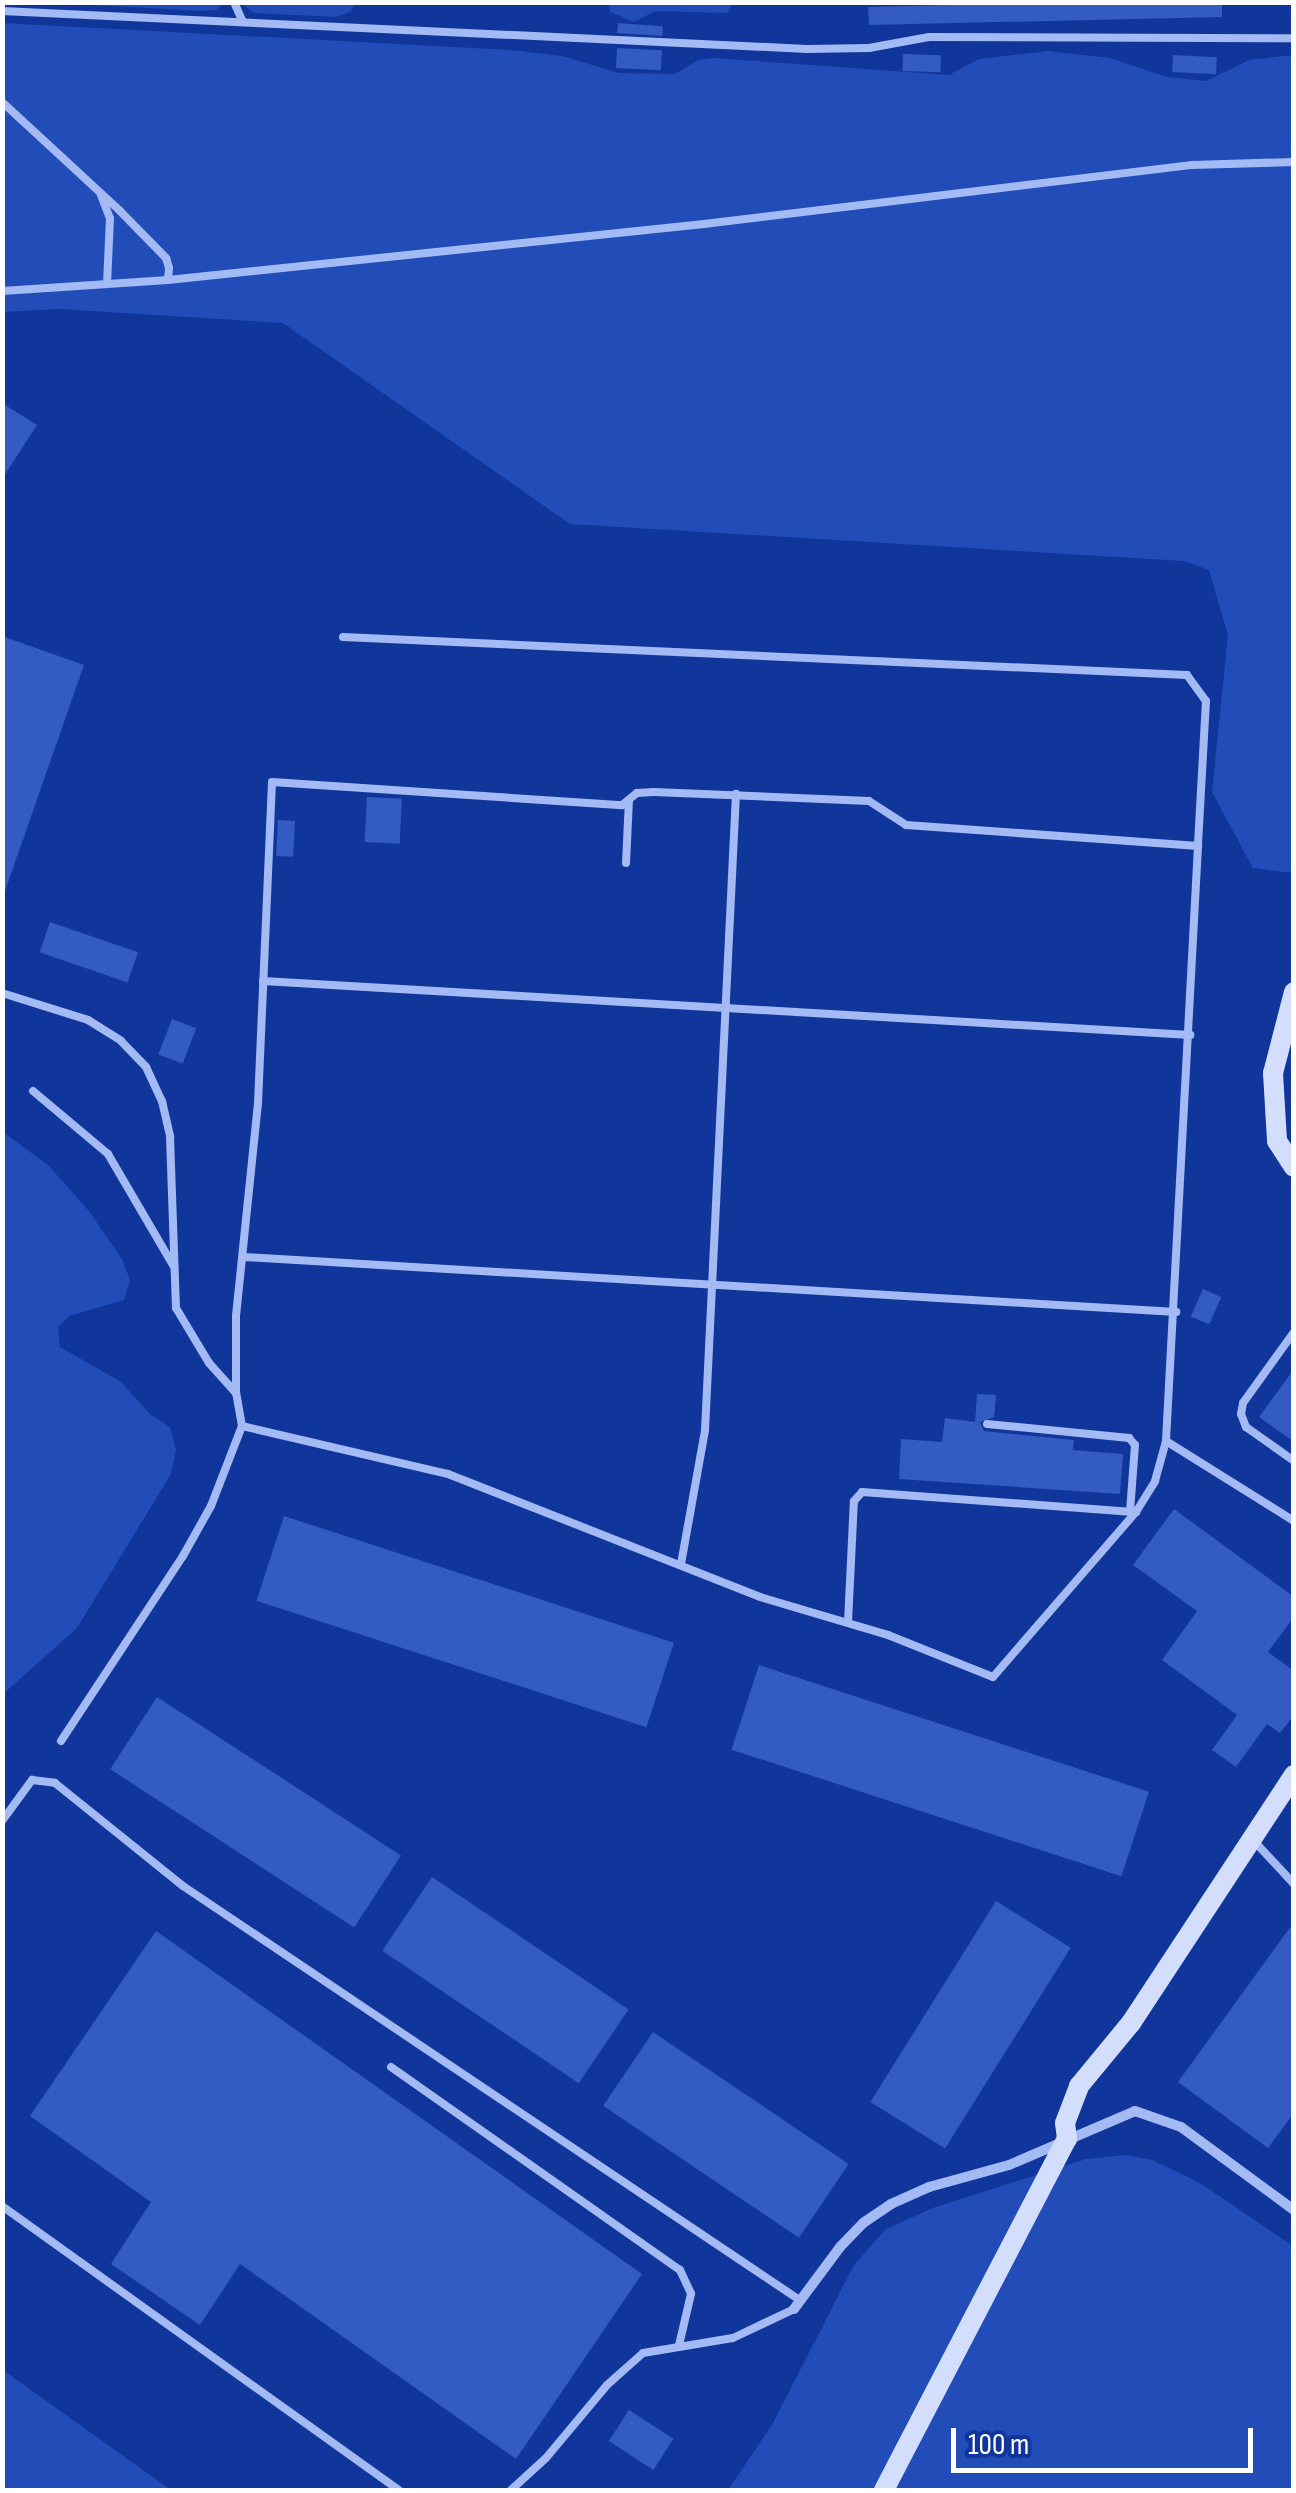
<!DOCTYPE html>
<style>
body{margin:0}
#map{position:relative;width:1296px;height:2493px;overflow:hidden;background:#10359b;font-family:"Sofia Sans Condensed",sans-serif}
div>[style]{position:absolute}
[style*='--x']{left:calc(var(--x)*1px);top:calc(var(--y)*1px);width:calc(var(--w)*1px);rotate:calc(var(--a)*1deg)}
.green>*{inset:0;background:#224db9}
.building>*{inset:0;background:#345bc1;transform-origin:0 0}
.service>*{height:8px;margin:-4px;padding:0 4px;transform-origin:4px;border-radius:4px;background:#a3baf5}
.minor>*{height:10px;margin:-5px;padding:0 5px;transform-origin:5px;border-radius:5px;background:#a3baf5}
.secondary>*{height:20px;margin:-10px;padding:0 10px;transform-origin:10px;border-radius:10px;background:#d3defd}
span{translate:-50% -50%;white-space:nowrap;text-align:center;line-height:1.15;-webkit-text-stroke:10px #10359b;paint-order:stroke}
.frame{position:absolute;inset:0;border:5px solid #fff;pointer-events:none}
.scale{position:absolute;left:951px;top:2428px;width:302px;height:45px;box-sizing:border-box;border:5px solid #fff;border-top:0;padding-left:12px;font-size:30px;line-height:35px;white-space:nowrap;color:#fff;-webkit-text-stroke:8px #10359b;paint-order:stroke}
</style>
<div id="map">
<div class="green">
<i style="clip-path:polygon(58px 3px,224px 3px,216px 10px,200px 11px)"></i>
<i style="clip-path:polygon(241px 3px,356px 3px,350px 12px,336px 17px,254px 13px)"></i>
<i style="clip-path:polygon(609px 3px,609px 2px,733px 3px,727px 13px,655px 11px,634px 22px,610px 12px)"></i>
<i style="clip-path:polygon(2px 23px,511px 50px,562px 56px,619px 73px,675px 74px,698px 60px,714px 58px,949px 75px,979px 59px,1048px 51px,1110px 58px,1167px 77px,1206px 81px,1249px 60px,1293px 55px,1293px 873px,1253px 868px,1212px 792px,1228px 635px,1209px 570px,1184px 561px,570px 524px,283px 323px,59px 309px,3px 312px)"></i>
<i style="clip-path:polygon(3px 1132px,48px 1165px,89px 1211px,122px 1259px,130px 1280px,124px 1300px,69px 1316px,58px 1327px,60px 1347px,121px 1382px,151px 1415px,170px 1427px,176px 1450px,171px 1474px,77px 1628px,3px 1694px)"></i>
<i style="clip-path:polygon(1126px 2155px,1152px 2160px,1200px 2183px,1293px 2246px,1293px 2490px,728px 2490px,772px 2425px,854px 2265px,886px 2229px,933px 2208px,1086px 2159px)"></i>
<i style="clip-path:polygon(2px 2370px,3px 2370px,171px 2490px,3px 2490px)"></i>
</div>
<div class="building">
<i style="clip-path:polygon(1065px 2px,1222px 2px,1222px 17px,869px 25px,868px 7px)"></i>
<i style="left:618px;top:23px;width:45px;height:10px;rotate:4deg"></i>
<i style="left:617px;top:48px;width:45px;height:20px;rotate:3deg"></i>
<i style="left:903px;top:54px;width:38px;height:17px;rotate:2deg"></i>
<i style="left:1173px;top:55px;width:44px;height:17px;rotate:3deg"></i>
<i style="clip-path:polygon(2px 403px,37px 425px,2px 479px)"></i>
<i style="clip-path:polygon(2px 636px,84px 665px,5px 891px,2px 891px)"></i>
<i style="left:367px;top:797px;width:35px;height:45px;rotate:3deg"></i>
<i style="left:278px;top:820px;width:17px;height:36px;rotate:3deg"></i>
<i style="left:50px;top:922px;width:93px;height:32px;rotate:19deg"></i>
<i style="left:172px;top:1019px;width:26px;height:38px;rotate:21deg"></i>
<i style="left:1203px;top:1289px;width:20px;height:30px;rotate:24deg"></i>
<i style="clip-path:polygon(1294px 1369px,1294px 1442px,1259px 1417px)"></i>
<i style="clip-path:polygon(977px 1394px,996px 1395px,994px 1417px,980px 1422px,984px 1431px,1074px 1440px,1073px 1450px,1123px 1454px,1120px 1494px,899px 1479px,901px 1439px,942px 1442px,945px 1418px,975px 1422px)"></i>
<i style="clip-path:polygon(1174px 1509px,1294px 1597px,1294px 1617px,1268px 1652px,1294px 1671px,1294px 1715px,1280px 1733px,1267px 1724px,1236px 1767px,1212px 1750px,1237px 1715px,1162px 1660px,1197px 1611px,1133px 1565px)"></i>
<i style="left:284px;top:1516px;width:410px;height:89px;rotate:18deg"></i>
<i style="left:759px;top:1665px;width:410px;height:89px;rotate:18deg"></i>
<i style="left:157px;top:1697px;width:291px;height:86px;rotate:33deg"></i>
<i style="left:432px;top:1877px;width:237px;height:89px;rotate:34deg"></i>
<i style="left:996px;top:1901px;width:88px;height:237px;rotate:32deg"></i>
<i style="clip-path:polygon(1294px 1922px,1294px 2113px,1268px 2148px,1178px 2082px)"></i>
<i style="clip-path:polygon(156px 1931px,642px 2274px,516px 2459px,240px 2264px,200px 2325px,111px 2264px,151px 2202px,30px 2116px)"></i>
<i style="left:653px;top:2032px;width:236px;height:89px;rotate:34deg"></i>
<i style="left:629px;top:2410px;width:53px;height:37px;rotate:33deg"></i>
</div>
<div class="service">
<i style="--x:234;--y:2;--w:22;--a:66"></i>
<i style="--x:2;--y:11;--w:806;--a:2.7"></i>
<i style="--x:807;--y:49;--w:62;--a:-0.9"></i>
<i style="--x:869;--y:48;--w:61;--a:-10.4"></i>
<i style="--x:929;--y:37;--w:365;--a:0.2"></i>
<i style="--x:2;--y:102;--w:161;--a:42.7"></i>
<i style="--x:120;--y:211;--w:66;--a:45.6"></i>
<i style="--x:166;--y:258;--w:10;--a:73"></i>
<i style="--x:169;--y:268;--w:12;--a:95"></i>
<i style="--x:168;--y:280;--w:166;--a:176.2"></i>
<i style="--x:101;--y:195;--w:25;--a:69"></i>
<i style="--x:110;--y:218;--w:66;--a:92.6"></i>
<i style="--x:168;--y:280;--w:539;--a:-5.96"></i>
<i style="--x:704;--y:224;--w:492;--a:-6.9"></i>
<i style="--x:1192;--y:165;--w:102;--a:-1.7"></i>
<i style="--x:343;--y:637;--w:845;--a:2.58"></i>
<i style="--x:1187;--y:675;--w:32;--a:54"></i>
<i style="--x:1206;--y:701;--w:145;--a:93.2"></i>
<i style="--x:626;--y:863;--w:63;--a:-87.3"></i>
<i style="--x:263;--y:981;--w:929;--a:3.33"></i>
<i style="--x:2;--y:993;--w:90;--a:17.4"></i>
<i style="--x:88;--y:1020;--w:39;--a:32"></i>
<i style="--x:121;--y:1041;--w:36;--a:46"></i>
<i style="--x:146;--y:1067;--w:38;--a:65"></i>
<i style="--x:162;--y:1101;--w:37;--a:77"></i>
<i style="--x:170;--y:1137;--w:171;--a:88"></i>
<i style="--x:176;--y:1308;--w:64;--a:59"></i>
<i style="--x:209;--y:1363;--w:40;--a:48"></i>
<i style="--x:33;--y:1091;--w:98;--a:40"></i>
<i style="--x:108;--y:1154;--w:131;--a:59.7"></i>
<i style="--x:244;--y:1257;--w:934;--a:3.38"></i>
<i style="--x:1294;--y:1332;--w:87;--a:125.7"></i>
<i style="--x:1243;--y:1403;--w:11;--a:100"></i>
<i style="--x:1241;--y:1414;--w:14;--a:69"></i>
<i style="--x:1246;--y:1427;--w:59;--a:35.3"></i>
<i style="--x:987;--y:1424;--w:143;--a:5.6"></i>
<i style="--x:1129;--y:1438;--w:9;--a:49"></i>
<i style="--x:1135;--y:1445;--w:66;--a:94.3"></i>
<i style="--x:242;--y:1426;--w:212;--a:13.1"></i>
<i style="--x:448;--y:1474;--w:335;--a:21.5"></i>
<i style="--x:760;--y:1597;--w:134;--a:16.5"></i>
<i style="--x:888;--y:1635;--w:113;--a:21.8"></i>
<i style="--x:993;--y:1677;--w:218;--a:-49.1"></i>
<i style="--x:1136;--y:1512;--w:36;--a:-58"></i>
<i style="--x:1155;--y:1481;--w:41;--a:-74.6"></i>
<i style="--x:681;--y:1564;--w:136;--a:-79.8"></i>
<i style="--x:705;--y:1430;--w:637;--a:-87.21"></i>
<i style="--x:848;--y:1622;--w:121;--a:-87.2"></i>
<i style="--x:854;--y:1501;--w:12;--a:-48"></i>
<i style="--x:862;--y:1492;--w:275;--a:4.2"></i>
<i style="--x:61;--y:1741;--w:222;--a:-56.6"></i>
<i style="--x:183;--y:1556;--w:57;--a:-60.8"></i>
<i style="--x:211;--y:1506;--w:86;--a:-68.8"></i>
<i style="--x:242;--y:1426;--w:34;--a:-100"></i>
<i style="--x:236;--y:1393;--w:77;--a:-90"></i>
<i style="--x:236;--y:1316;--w:214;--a:-84.1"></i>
<i style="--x:258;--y:1103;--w:321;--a:-87.5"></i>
<i style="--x:272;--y:782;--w:351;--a:3.8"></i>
<i style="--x:622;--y:805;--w:19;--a:-39"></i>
<i style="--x:637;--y:793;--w:17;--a:-3"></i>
<i style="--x:654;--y:792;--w:215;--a:2.4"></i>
<i style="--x:869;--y:801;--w:44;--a:33"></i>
<i style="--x:906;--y:825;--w:293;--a:4.1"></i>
<i style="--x:1198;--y:846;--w:596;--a:93.08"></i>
<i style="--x:1166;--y:1441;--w:151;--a:32"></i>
<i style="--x:2;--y:1821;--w:51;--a:-53.8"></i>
<i style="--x:32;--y:1780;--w:23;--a:7"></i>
<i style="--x:55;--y:1783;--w:164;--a:38.8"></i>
<i style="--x:183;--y:1886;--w:744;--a:33.88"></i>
<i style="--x:1254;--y:1841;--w:59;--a:47.1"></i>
<i style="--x:391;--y:2067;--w:353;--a:35.1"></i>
<i style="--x:680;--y:2270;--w:26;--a:65"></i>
<i style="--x:691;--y:2294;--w:52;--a:103.2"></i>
<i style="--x:2;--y:2206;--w:488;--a:35.6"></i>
<i style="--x:511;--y:2490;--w:47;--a:-42.4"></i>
<i style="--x:546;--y:2458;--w:95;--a:-50.1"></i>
<i style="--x:607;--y:2385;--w:48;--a:-41.6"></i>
<i style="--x:643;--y:2353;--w:91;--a:-9.5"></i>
<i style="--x:733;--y:2338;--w:68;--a:-25.4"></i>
</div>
<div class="minor">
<i style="--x:794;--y:2309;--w:77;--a:-53.4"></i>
<i style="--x:840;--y:2247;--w:33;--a:-46"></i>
<i style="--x:863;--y:2223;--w:34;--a:-34"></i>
<i style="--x:891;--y:2204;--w:42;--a:-24.1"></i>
<i style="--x:929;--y:2187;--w:83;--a:-15.4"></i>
<i style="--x:1009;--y:2165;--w:137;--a:-23.2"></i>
<i style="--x:1135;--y:2111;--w:49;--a:19.2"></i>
<i style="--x:1181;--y:2127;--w:140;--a:36.3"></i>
</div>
<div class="secondary">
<i style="--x:1294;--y:992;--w:84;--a:104.5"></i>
<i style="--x:1273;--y:1073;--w:68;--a:86.6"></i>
<i style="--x:1277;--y:1141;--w:31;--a:57"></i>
<i style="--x:884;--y:2490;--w:396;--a:-62.5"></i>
<i style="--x:1067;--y:2139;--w:16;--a:-97"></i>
<i style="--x:1065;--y:2123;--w:40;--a:-69"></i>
<i style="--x:1079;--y:2086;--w:82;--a:-50.5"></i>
<i style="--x:1131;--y:2023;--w:297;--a:-56.7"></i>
</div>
<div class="frame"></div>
<div class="scale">100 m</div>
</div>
